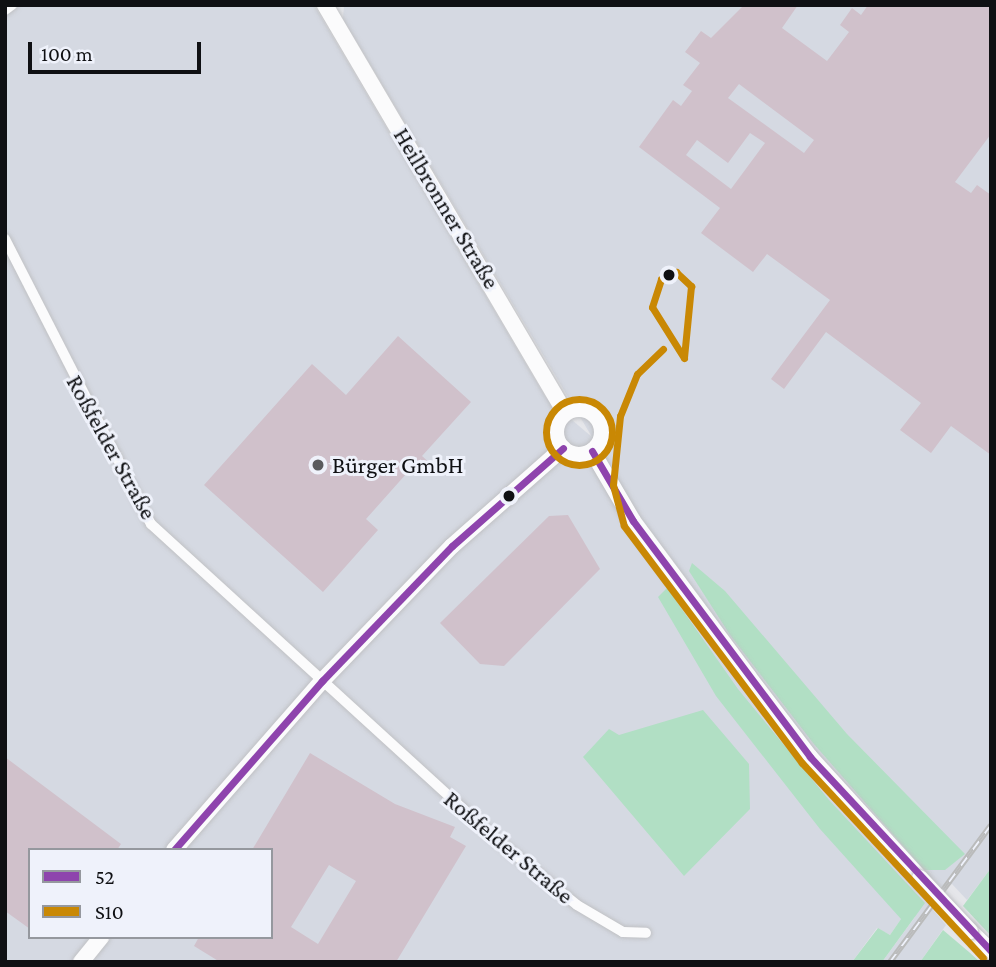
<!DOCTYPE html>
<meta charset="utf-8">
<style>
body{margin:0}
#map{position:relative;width:996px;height:967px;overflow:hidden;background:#e5e6ea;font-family:"Crimson Pro",serif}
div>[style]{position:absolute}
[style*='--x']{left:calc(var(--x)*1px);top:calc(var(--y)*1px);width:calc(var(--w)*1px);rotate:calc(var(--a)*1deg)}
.built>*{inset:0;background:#d5d9e2}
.green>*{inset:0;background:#b1dfc4}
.building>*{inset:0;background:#d0c1cb}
.roads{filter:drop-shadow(0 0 2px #c0c1c4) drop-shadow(0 0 2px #c0c1c4)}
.street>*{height:10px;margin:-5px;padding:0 5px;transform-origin:5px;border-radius:5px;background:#fbfbfc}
.secondary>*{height:16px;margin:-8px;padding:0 8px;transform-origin:8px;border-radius:8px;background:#fbfbfc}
.secondary>.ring{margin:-8px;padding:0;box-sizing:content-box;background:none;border:16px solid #fbfbfc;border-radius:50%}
.rail>*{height:6px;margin-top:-3px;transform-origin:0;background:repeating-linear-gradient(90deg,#eff2fb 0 10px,#babbbb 0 20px);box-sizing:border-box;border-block:2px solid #babbbb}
.bridges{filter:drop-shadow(0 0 2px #c0c1c4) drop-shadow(0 0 2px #c0c1c4)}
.secondary-bridge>*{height:16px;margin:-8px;padding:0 8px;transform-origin:8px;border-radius:8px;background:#fbfbfc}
.bus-1>*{height:7px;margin:-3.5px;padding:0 3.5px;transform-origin:3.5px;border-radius:3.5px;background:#8e44ad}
.bus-2>*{height:7px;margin:-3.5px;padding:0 3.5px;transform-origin:3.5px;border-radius:3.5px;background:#c98804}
.bus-2>.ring{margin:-3.5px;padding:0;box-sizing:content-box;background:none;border:7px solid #c98804;border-radius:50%}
.dots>*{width:19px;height:19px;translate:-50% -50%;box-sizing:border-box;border:4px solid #eff2fb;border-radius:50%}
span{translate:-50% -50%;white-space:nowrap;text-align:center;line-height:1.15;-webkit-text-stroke:6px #eff2fb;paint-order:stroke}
.street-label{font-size:24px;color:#0f1013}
.poi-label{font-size:24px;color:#0f1013}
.left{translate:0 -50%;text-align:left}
.frame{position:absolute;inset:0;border:7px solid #0f1013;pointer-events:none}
.legend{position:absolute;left:28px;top:848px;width:245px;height:91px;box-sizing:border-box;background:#eff2fb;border:2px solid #95989e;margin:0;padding:9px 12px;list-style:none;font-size:21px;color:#0f1013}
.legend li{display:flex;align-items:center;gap:14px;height:35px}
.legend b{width:35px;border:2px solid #95989e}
.scale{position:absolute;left:28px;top:42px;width:173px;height:32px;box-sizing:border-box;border:4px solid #0f1013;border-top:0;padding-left:9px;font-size:21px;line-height:24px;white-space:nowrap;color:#0f1013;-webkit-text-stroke:5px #eff2fb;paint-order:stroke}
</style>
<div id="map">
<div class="built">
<i style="clip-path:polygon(evenodd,5px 5px,314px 5px,546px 398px,592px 437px,343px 19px,344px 5px,991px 5px,991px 868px,967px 900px,952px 884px,928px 904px,946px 925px,920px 962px,882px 962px,915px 917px,901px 919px,890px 935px,877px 928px,852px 962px,5px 962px,5px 5px,30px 850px,271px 850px,271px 937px,30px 937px,30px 850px)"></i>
</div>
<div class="green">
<i style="clip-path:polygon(692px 563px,725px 591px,847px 734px,965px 854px,945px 870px,924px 870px,813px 743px,730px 635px,689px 571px)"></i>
<i style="clip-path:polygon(667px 588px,738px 689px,829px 800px,925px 903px,882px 962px,852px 962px,878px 928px,890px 935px,901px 919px,820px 829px,716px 696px,658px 597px)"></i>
<i style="clip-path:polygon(703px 710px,749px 764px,750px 809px,684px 876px,583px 757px,609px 729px,619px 735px)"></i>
<i style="clip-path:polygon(991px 868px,991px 936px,963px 906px)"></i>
<i style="clip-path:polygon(943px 930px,969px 952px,980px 962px,920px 962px)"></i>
</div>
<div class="building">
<i style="clip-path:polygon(evenodd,744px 5px,798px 5px,782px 28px,827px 61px,849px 32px,840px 25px,852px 8px,861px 15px,868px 5px,991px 5px,991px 134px,955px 182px,971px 193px,977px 185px,991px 195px,991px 455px,951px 426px,931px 453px,900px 430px,921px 403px,826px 332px,784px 389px,771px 379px,830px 300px,767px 254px,753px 272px,701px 233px,720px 208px,639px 147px,673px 100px,681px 106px,692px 91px,683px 85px,700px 63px,685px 52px,701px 31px,711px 38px,744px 5px,739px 84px,814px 140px,804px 153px,728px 98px,739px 84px,744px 5px,750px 133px,765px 143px,731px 189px,686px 155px,697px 140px,728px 163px,750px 133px)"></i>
<i style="clip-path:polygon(398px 336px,471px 402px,422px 456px,432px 465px,425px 473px,415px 464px,366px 519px,378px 530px,323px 592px,204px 485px,312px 364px,346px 395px)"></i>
<i style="clip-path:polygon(568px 515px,600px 569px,504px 666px,480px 664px,440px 623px,549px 516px)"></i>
<i style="clip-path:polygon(evenodd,310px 753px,395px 804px,455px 827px,450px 837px,466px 846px,396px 962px,220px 962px,194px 946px,199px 937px,271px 937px,271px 850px,252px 850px,310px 753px,329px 865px,356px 881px,318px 944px,291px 927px,329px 865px)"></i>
<i style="clip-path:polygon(5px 757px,121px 844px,117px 850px,30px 850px,30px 929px,5px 911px)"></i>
</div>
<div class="roads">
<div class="street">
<i style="--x:5;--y:10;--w:9;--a:-36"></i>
<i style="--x:5;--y:239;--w:320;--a:62.9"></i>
<i style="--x:151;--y:524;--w:467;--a:42.4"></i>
<i style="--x:496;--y:839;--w:104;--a:39.2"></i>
<i style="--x:577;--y:905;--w:53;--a:30.4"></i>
<i style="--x:623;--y:932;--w:23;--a:2"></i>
</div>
<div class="secondary">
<i style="--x:325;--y:5;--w:472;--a:59.5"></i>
<i class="ring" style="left:556px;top:409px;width:30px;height:30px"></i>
<i style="--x:592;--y:451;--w:81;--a:59.6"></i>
<i style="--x:633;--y:521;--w:193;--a:53.4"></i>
<i style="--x:748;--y:676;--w:102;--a:52.6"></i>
<i style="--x:810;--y:757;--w:164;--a:47.7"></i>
<i style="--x:174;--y:850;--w:225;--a:-48.8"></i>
<i style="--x:322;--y:681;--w:187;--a:-46.1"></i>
<i style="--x:452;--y:546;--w:148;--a:-41.4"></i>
<i style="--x:970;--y:931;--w:29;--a:44"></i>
<i style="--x:81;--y:962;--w:32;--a:-51"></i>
</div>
</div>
<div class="rail">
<i style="--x:890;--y:962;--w:170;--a:-53.6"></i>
</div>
<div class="bridges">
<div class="secondary-bridge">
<i style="--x:920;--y:878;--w:73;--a:46.7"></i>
</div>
</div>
<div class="bus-1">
<i style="--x:592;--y:451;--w:81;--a:59.6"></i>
<i style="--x:633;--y:521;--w:295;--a:53.1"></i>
<i style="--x:810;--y:757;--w:265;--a:47"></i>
<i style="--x:174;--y:850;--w:225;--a:-48.8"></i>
<i style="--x:322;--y:681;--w:187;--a:-46.1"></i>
<i style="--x:452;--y:546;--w:148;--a:-41.4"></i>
</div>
<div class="bus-2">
<i style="--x:676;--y:272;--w:21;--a:43"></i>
<i style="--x:691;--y:286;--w:72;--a:95.6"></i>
<i style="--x:684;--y:358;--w:60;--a:-122.1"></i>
<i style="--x:652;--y:307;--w:29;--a:-72"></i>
<i style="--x:661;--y:279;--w:17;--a:-25"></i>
<i style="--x:663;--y:349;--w:36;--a:136"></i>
<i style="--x:637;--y:374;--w:45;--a:112"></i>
<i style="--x:620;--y:416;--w:69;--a:95.8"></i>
<i style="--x:613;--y:485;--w:42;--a:75"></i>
<i style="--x:624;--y:526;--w:296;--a:53.1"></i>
<i style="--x:802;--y:763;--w:266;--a:47.1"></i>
<i class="ring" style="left:546px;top:399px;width:59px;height:59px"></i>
</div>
<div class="dots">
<i style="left:669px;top:275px;background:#0f1013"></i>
<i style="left:318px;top:465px;background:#5a5b5e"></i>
<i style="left:509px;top:496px;background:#0f1013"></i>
</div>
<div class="street-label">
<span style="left:447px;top:208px;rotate:59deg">Heilbronner Straße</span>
<span style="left:112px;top:447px;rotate:61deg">Roßfelder Straße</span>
<span style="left:509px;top:847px;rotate:40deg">Roßfelder Straße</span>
</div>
<div class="poi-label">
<span class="left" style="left:332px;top:465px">Bürger GmbH</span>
</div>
<div class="frame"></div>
<ul class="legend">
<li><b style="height:9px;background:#8e44ad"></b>52</li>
<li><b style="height:9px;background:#c98804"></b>S10</li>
</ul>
<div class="scale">100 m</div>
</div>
